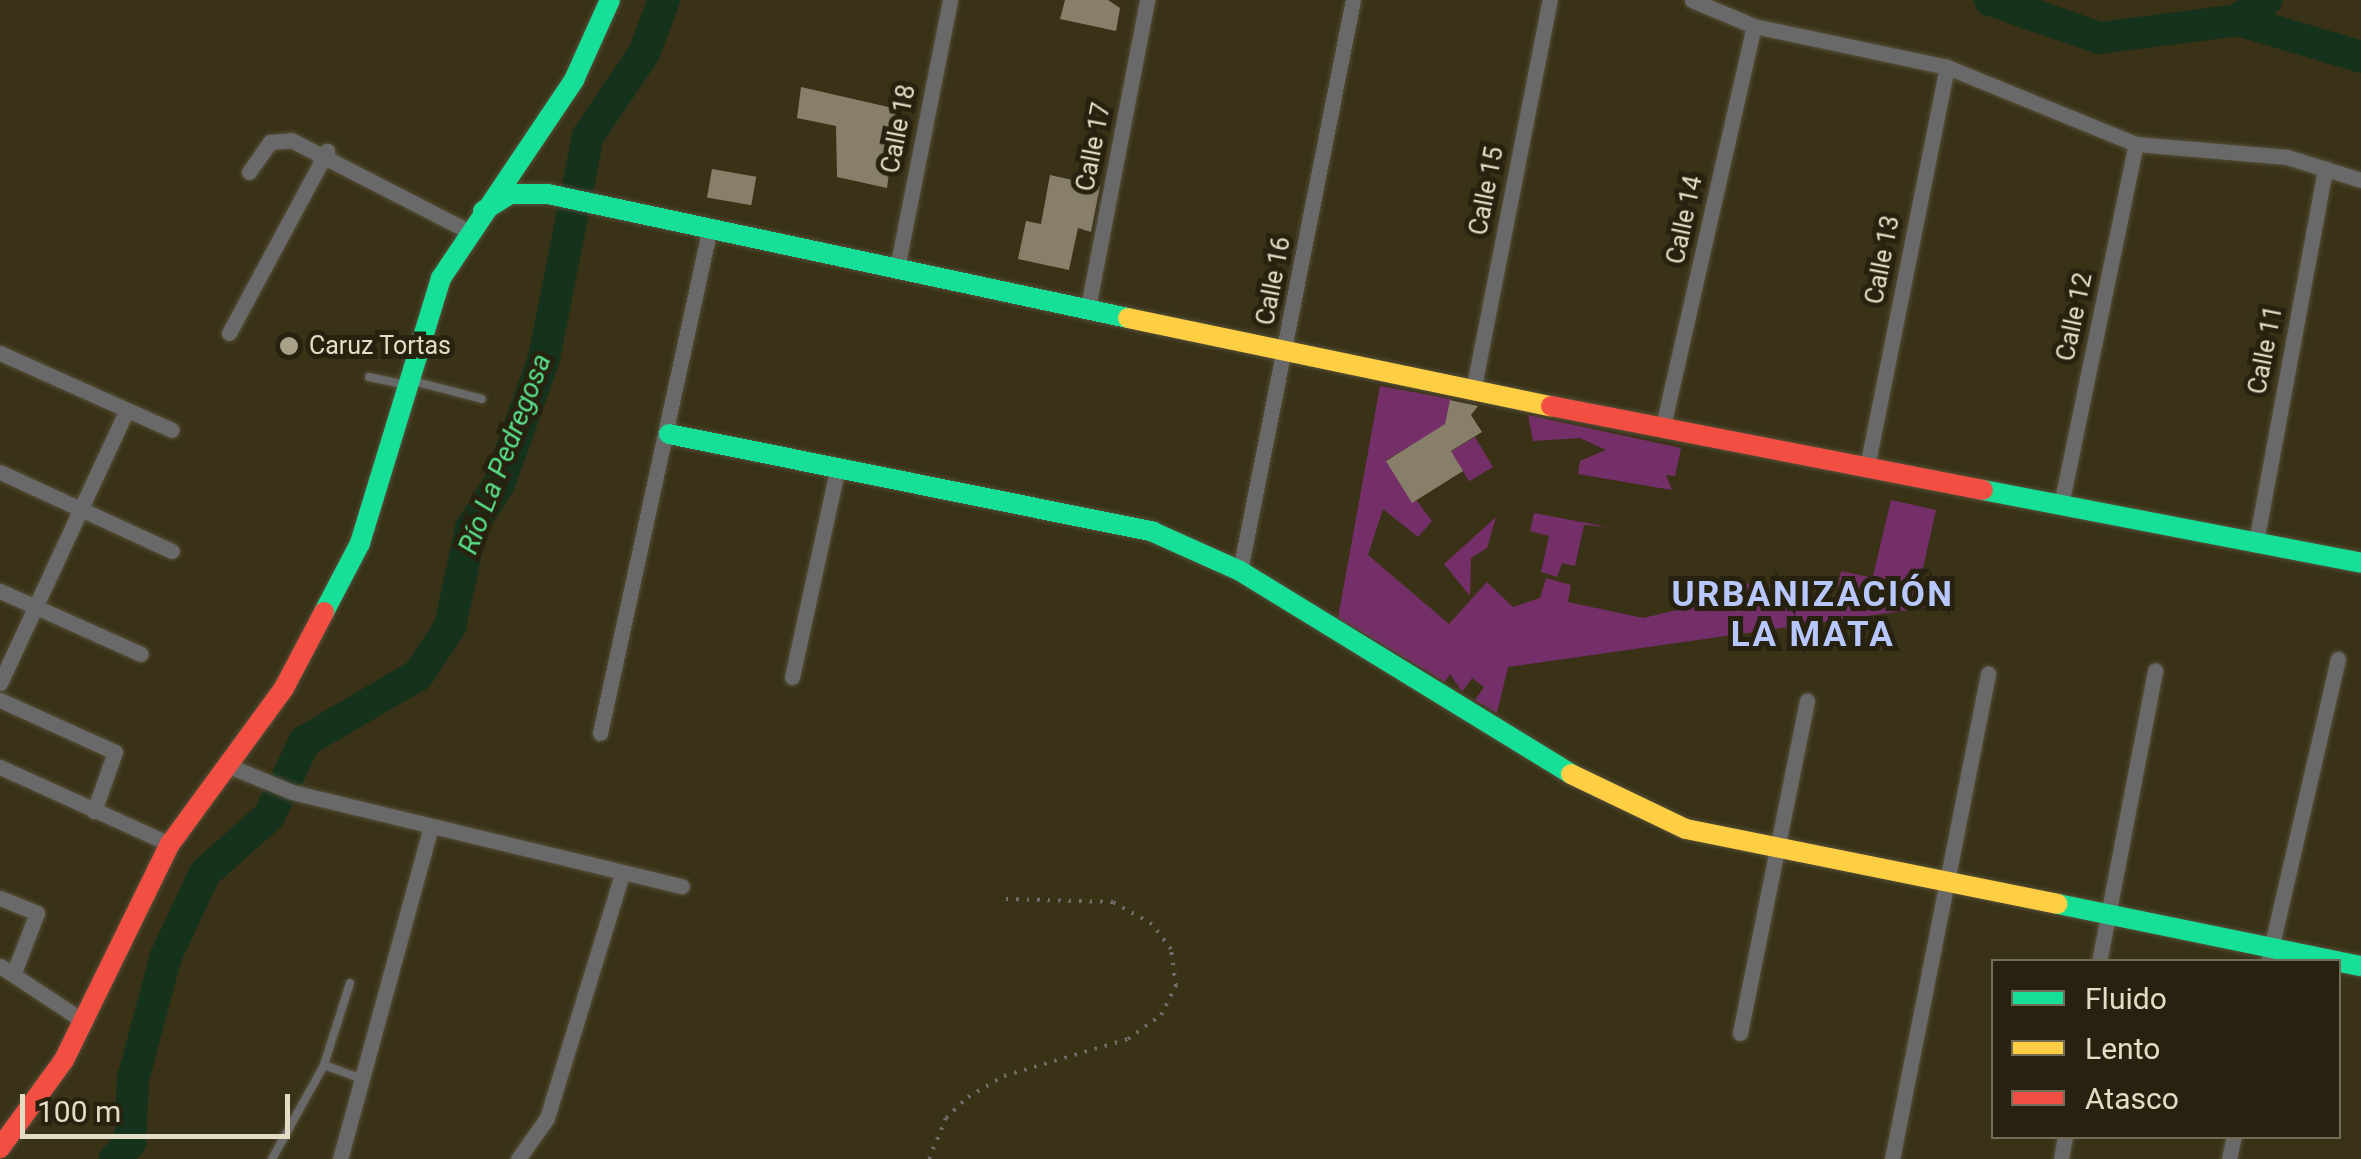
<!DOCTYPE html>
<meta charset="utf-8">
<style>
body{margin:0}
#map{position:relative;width:2361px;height:1159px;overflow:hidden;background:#393217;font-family:Roboto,sans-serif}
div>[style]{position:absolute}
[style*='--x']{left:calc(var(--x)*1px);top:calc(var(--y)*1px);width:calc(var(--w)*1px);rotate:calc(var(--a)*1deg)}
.green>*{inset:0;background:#752f68;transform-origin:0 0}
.river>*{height:32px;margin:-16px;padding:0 16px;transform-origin:16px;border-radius:16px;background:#15321c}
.building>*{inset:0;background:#887f6b;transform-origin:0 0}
.path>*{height:4px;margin-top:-2px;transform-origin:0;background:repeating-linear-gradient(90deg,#6f6e68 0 2.5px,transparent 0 10.5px)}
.roads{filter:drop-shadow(0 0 2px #554f39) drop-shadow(0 0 2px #554f39)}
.lane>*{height:8px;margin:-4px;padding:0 4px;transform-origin:4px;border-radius:4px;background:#6a6969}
.street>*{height:15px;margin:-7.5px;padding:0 7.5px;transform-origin:7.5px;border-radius:7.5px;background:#6a6969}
.fast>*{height:20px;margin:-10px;padding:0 10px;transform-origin:10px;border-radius:10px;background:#16e098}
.slow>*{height:20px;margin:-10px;padding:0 10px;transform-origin:10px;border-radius:10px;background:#ffcf43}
.jam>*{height:20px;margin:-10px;padding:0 10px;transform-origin:10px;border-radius:10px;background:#f24e42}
.dots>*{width:28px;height:28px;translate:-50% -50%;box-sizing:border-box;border:5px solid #27220f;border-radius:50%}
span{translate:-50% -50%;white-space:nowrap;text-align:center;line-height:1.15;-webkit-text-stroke:10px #27220f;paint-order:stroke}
.street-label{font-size:25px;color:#e4ddc5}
.poi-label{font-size:25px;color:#e4ddc5}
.left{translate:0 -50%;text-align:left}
.water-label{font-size:28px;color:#56de88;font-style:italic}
.district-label{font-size:35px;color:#b8c7ff;font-weight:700;letter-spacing:2.5px}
.legend{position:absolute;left:1991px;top:959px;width:350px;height:180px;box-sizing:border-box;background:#27220f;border:2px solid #736d58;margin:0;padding:12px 18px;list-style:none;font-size:30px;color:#e4ddc5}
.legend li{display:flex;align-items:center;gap:20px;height:50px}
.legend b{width:50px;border:2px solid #736d58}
.scale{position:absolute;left:20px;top:1094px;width:270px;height:45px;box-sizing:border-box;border:5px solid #e4ddc5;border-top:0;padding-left:12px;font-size:30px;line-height:35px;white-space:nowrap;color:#e4ddc5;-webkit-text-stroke:8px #27220f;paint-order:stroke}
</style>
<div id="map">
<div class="green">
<i style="clip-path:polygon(1380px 386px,1451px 399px,1448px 412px,1463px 416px,1386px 460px,1432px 521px,1418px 537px,1383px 509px,1368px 555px,1449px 624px,1487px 582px,1513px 607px,1540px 598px,1546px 578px,1571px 585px,1568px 602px,1643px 618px,1686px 608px,1691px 581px,1721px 589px,1724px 578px,1835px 604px,1841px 571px,1915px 587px,1873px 576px,1891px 500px,1936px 510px,1919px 586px,1935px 586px,1930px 607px,1508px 667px,1497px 713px,1475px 700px,1484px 687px,1472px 678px,1462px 692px,1450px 674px,1445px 682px,1338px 618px)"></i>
<i style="clip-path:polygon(1528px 415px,1681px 448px,1675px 476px,1666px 475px,1672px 490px,1578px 474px,1580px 461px,1606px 450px,1580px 438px,1533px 441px)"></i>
<i style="left:1475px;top:437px;width:35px;height:28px;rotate:59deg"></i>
<i style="clip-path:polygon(1534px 513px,1608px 527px,1584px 525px,1575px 566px,1562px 563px,1557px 577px,1541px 572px,1549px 536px,1530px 531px)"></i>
<i style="clip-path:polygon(1496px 517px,1487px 548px,1471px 558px,1470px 596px,1444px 564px)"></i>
</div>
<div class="river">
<i style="--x:1990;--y:0;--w:116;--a:19.1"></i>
<i style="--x:2100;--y:38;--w:139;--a:-7.4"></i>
<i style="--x:2238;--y:20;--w:35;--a:-35"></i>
<i style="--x:2238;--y:20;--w:128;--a:16.7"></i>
<i style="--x:115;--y:1159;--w:22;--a:-47"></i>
<i style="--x:130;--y:1143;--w:64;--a:-87.3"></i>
<i style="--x:133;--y:1079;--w:127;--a:-75"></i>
<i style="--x:166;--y:956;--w:92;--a:-64.8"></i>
<i style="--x:205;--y:873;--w:86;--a:-41.7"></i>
<i style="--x:269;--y:816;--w:83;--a:-64.4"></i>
<i style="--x:305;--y:741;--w:131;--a:-30.3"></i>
<i style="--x:418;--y:675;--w:58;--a:-56.3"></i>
<i style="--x:450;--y:627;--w:101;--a:-78"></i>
<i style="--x:471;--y:528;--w:52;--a:-57.5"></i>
<i style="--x:499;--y:484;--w:134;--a:-70.3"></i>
<i style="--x:544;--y:358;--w:226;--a:-78.8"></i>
<i style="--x:588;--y:136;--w:100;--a:-56"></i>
<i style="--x:644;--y:53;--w:57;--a:-69.3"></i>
</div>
<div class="building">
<i style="clip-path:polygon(1065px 0,1108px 0,1120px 8px,1116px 31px,1060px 19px)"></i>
<i style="clip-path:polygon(801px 87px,897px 109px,887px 188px,837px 177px,836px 126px,797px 118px)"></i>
<i style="left:712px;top:169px;width:45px;height:29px;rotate:10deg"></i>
<i style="clip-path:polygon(1050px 175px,1100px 186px,1091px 232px,1078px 228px,1069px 270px,1018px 259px,1026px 221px,1041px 224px)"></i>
<i style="clip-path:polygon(1450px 400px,1478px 406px,1471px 415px,1482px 432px,1451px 451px,1463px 471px,1412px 503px,1386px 461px,1445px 424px)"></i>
</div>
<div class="path">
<i style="--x:929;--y:1159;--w:44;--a:-67.5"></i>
<i style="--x:946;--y:1118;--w:30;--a:-44"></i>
<i style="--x:968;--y:1097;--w:42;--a:-30.3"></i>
<i style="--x:1004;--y:1076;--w:129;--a:-16.6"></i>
<i style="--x:1128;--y:1039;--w:41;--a:-36"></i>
<i style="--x:1161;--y:1015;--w:33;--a:-63"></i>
<i style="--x:1176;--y:986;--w:37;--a:-98"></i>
<i style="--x:1171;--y:949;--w:31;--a:-127"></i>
<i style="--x:1152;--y:924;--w:45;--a:-150.6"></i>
<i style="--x:1113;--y:902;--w:109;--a:-178.4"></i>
</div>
<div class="roads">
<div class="lane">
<i style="--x:369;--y:377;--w:38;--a:12"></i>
<i style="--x:413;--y:381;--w:71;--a:14.6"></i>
<i style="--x:324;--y:1065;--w:86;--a:-72.4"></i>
<i style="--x:272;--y:1159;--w:107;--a:-61"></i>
<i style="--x:324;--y:1065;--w:40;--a:20.2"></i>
</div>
<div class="street">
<i style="--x:1692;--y:0;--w:67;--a:22.8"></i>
<i style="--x:1754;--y:26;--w:197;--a:12"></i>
<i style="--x:1947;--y:67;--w:204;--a:22.2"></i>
<i style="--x:2136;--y:144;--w:152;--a:4.9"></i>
<i style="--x:2287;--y:157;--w:77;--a:17.3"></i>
<i style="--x:249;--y:172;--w:37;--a:-55"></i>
<i style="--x:270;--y:142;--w:21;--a:-5"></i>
<i style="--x:291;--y:140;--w:201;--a:27.2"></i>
<i style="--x:897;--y:268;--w:273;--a:-78.8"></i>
<i style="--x:1089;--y:302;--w:308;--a:-79.1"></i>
<i style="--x:229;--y:333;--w:207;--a:-61.7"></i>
<i style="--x:0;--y:353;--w:188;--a:24.1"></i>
<i style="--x:1473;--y:391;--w:399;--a:-78.9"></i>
<i style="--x:1663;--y:426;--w:410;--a:-77.2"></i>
<i style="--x:1868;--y:462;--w:403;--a:-78.7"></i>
<i style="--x:0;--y:472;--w:189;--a:24.7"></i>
<i style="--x:2062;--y:500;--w:364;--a:-78.3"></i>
<i style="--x:2256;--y:542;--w:380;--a:-79.5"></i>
<i style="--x:1240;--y:571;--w:582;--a:-78.81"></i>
<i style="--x:0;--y:591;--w:154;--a:24.1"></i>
<i style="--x:792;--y:677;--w:212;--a:-77.7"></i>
<i style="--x:0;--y:683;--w:299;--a:-65.1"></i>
<i style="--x:0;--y:700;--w:126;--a:24.3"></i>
<i style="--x:115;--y:752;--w:63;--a:109.6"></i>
<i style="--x:600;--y:733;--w:513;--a:-77.73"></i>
<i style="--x:229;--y:766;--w:68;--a:22.4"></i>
<i style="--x:292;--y:792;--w:401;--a:13.6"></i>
<i style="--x:0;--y:767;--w:187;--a:24.4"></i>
<i style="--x:0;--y:898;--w:40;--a:22"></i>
<i style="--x:37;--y:913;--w:66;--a:111.2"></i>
<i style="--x:2099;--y:962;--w:297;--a:-79.1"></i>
<i style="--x:2268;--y:962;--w:311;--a:-77"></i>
<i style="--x:0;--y:966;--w:102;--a:33.4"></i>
<i style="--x:1740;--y:1033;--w:339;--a:-78.6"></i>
<i style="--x:340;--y:1159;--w:345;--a:-74.7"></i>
<i style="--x:518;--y:1159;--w:50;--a:-54.7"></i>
<i style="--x:547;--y:1118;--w:255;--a:-72.9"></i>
<i style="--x:1892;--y:1159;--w:495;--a:-78.8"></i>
<i style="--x:2061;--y:1159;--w:23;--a:-80"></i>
<i style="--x:2229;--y:1159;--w:24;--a:-78"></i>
</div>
<div class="fast">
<i style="--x:483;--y:211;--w:32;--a:-32"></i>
<i style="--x:510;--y:194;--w:38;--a:0"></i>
<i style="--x:548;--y:194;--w:593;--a:12.07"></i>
<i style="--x:669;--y:434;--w:494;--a:11.4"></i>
<i style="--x:1153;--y:532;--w:95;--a:24.1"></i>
<i style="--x:1240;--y:571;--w:388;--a:31.5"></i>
<i style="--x:1983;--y:490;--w:385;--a:10.9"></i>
<i style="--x:324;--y:612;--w:78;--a:-62.4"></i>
<i style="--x:360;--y:543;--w:277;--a:-73"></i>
<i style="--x:441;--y:278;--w:239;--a:-56.1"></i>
<i style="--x:574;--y:80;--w:88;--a:-65.8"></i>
<i style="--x:2058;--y:904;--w:309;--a:11.6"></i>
</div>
<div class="slow">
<i style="--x:1128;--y:318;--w:432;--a:11.8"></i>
<i style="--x:1571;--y:774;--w:127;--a:25.6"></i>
<i style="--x:1686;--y:829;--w:379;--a:11.4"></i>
</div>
<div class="jam">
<i style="--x:1551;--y:406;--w:440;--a:11"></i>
<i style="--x:0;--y:1148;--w:109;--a:-54"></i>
<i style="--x:64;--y:1060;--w:241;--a:-63.9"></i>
<i style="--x:170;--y:844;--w:193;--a:-53.8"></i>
<i style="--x:284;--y:688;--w:86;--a:-62.2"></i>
</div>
</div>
<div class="dots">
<i style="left:289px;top:346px;background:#a8a188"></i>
</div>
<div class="street-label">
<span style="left:899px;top:129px;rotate:-79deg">Calle 18</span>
<span style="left:1094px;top:147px;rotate:-79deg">Calle 17</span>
<span style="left:1487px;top:191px;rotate:-79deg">Calle 15</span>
<span style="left:1685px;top:220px;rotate:-78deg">Calle 14</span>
<span style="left:1883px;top:260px;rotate:-79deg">Calle 13</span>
<span style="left:1274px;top:281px;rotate:-79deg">Calle 16</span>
<span style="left:2075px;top:317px;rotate:-78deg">Calle 12</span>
<span style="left:2266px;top:350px;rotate:-79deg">Calle 11</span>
</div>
<div class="poi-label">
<span class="left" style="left:309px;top:346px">Caruz Tortas</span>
</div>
<div class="water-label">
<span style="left:505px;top:454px;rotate:-69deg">Río La Pedregosa</span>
</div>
<div class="district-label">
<span style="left:1813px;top:615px">URBANIZACIÓN<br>LA MATA</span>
</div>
<ul class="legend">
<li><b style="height:12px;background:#16e098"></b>Fluido</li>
<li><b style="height:12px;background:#ffcf43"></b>Lento</li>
<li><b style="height:12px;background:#f24e42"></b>Atasco</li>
</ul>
<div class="scale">100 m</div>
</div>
